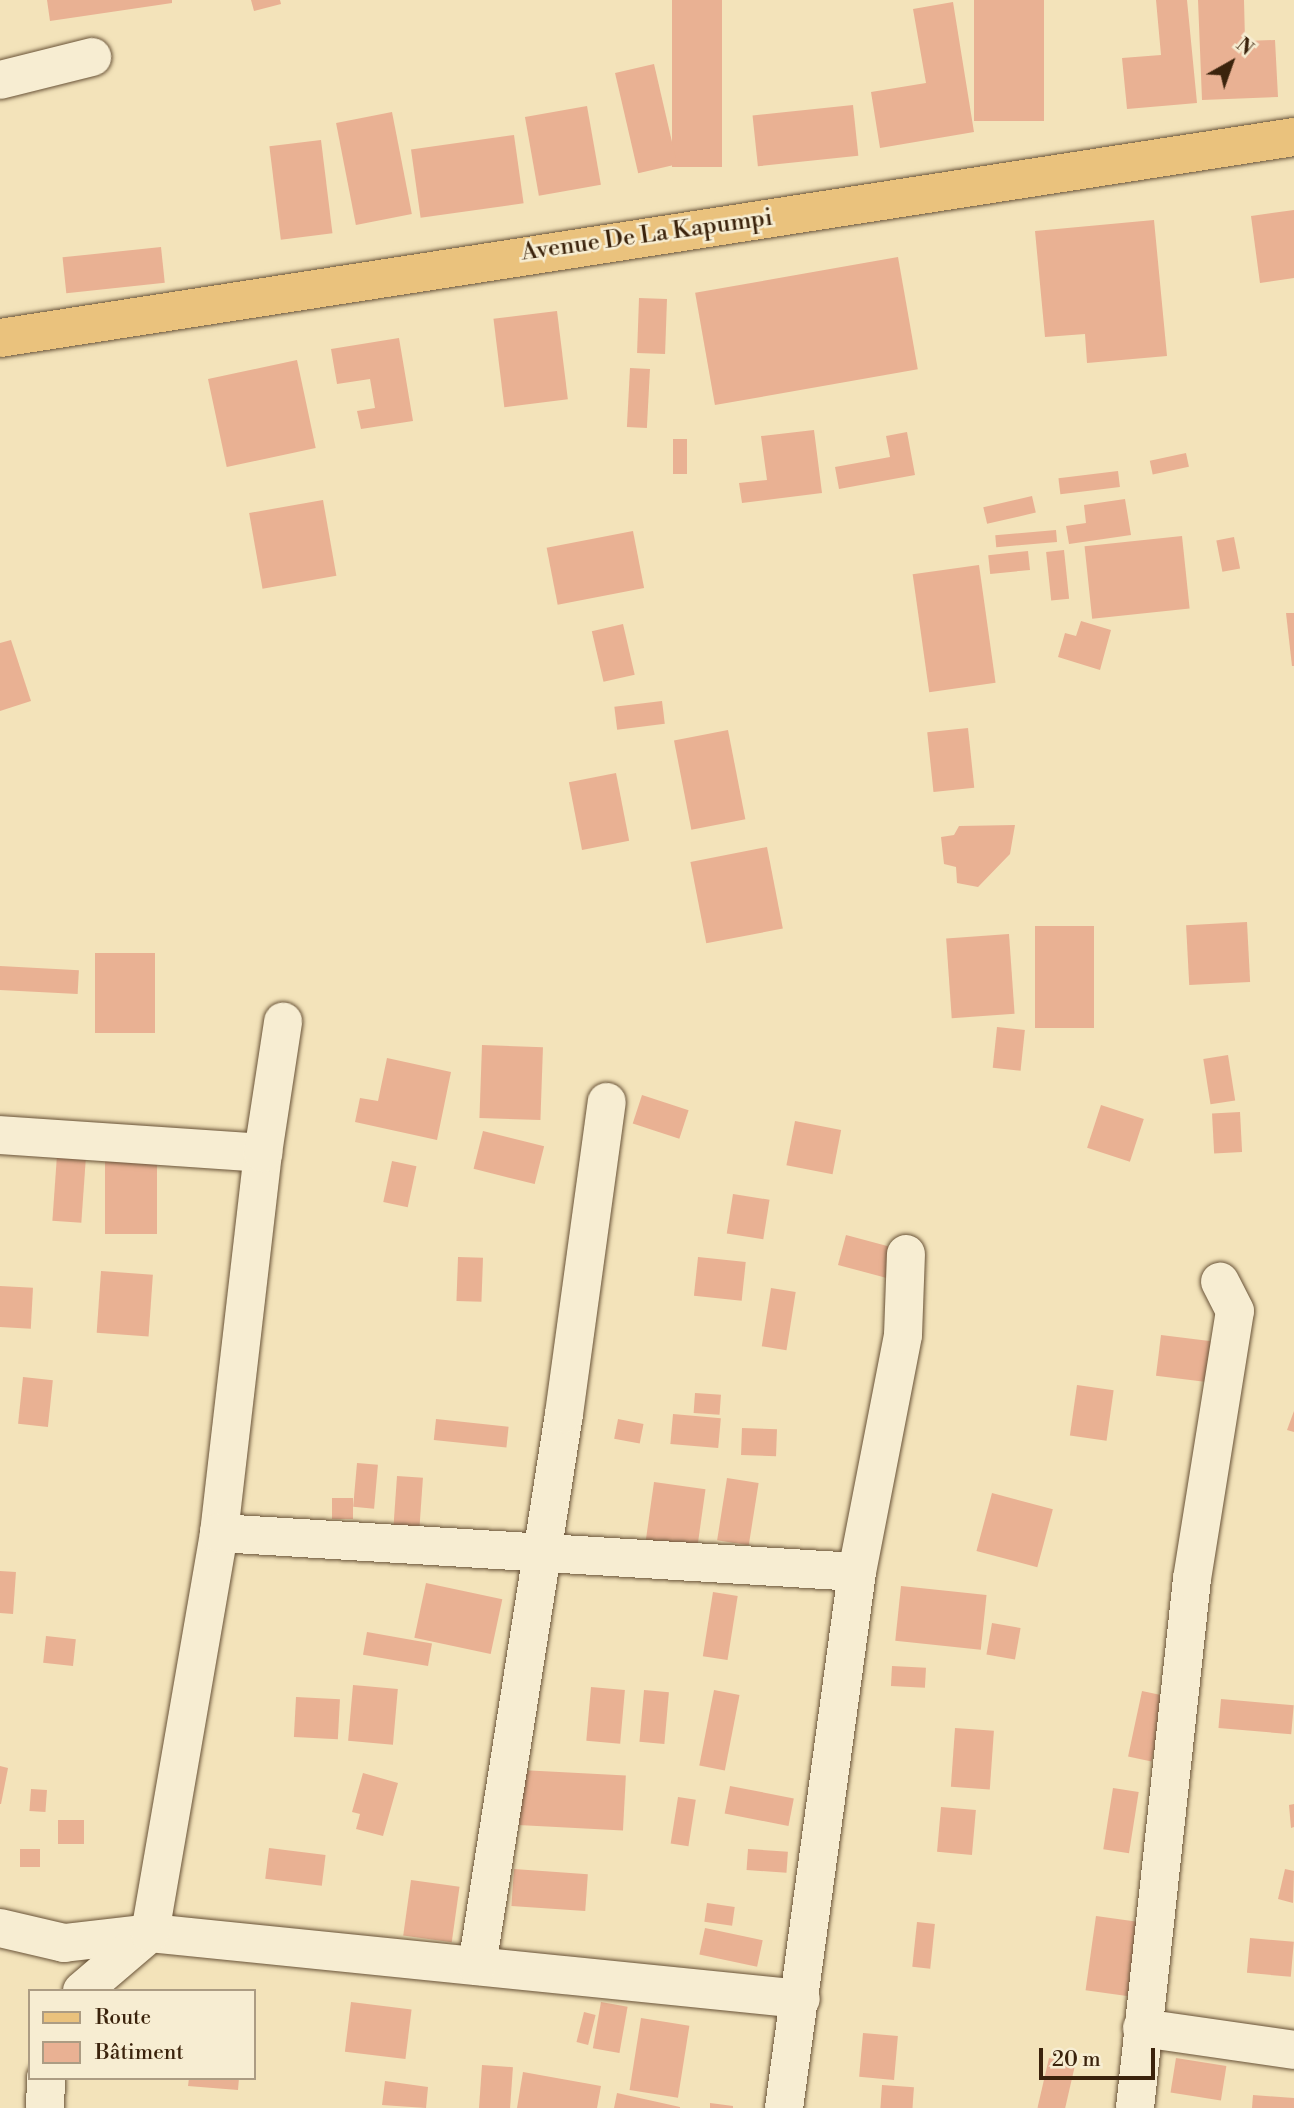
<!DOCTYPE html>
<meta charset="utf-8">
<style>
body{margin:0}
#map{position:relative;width:1294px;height:2108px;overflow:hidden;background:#f3e3ba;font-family:"Libre Bodoni",serif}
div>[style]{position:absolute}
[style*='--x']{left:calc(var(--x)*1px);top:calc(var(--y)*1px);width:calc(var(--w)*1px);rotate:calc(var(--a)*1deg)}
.building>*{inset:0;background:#e9b193;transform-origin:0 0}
.roads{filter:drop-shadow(0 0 2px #695338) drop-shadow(0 0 2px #695338)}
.minor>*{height:38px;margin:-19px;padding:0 19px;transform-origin:19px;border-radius:19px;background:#f7edd2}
.major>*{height:38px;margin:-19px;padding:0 19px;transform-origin:19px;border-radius:19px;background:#eac27d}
span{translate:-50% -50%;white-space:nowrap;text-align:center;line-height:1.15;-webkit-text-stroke:5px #f7edd2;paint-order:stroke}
.street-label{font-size:24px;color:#3b230c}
.legend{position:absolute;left:28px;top:1989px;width:228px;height:91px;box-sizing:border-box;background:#f7edd2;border:2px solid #ac9c83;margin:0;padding:9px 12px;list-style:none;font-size:21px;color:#3b230c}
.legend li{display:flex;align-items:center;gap:14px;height:35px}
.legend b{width:35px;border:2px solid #ac9c83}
.north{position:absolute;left:1196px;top:28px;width:70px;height:70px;-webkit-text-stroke:5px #f7edd2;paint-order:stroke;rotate:40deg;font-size:19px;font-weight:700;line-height:28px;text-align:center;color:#3b230c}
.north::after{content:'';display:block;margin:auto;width:24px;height:32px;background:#3b230c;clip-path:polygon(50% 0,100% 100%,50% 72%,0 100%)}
.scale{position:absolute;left:1039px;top:2048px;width:116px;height:32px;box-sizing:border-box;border:4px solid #3b230c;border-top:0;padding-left:9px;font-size:21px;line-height:24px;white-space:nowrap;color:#3b230c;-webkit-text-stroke:5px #f7edd2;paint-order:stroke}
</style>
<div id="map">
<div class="building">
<i style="clip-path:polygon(47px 0,172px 0,172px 3px,50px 21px)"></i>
<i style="clip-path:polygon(251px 0,280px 0,281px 4px,254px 11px)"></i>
<i style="left:672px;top:0;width:50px;height:167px"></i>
<i style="left:974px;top:0;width:70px;height:121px"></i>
<i style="clip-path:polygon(1156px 0,1187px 0,1197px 103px,1127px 109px,1122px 58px,1161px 55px)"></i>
<i style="clip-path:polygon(1198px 0,1244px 0,1245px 41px,1275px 40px,1278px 97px,1202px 100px)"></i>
<i style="clip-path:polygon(953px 2px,974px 132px,880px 148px,871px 92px,926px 83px,913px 9px)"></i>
<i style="left:654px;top:64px;width:103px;height:40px;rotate:77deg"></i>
<i style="left:853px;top:105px;width:51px;height:101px;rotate:84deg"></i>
<i style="left:587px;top:106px;width:80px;height:63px;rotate:80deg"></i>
<i style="left:392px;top:112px;width:104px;height:57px;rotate:79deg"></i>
<i style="left:514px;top:135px;width:69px;height:104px;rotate:82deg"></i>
<i style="left:321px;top:140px;width:94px;height:52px;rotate:83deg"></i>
<i style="clip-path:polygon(1294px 210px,1294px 278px,1260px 283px,1251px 216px)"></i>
<i style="clip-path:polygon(1154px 220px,1167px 356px,1087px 363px,1085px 334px,1045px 337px,1035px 231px)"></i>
<i style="left:161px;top:247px;width:36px;height:99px;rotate:84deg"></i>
<i style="left:898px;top:257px;width:114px;height:206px;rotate:80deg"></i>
<i style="left:639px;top:298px;width:28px;height:55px;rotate:2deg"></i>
<i style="left:557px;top:311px;width:89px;height:64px;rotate:83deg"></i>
<i style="clip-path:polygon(399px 338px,413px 421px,361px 429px,357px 411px,375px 408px,370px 379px,337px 384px,331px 349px)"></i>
<i style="left:297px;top:360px;width:90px;height:91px;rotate:78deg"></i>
<i style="left:630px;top:368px;width:20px;height:59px;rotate:3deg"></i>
<i style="clip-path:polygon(814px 430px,822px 493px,742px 503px,739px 483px,767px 480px,761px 436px)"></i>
<i style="clip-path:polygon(907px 432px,915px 475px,839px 489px,835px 467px,890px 457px,886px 436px)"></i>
<i style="left:673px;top:439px;width:14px;height:35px"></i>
<i style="left:1186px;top:453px;width:14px;height:37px;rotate:78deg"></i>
<i style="left:1118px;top:471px;width:16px;height:60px;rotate:83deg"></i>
<i style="left:1032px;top:496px;width:17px;height:50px;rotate:77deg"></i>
<i style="clip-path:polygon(1125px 499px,1131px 535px,1069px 544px,1066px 526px,1086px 523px,1084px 505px)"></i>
<i style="left:323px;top:500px;width:77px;height:75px;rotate:80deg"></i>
<i style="left:1056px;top:530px;width:12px;height:61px;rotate:85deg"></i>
<i style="left:633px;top:531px;width:58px;height:88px;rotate:79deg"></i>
<i style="left:1182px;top:536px;width:73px;height:98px;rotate:84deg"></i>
<i style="left:1234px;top:537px;width:32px;height:18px;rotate:79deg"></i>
<i style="left:1064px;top:550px;width:49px;height:18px;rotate:84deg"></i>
<i style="left:1028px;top:551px;width:19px;height:40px;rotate:84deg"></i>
<i style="left:979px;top:565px;width:119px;height:67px;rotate:82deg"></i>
<i style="clip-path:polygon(1286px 613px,1294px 613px,1294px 666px,1292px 666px)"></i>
<i style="clip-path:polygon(1081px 621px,1111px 630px,1100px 670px,1058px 657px,1065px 633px,1076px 636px)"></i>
<i style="left:623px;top:624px;width:52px;height:32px;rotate:77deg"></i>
<i style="clip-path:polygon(11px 640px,31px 701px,0 711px,0 643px)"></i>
<i style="left:662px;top:701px;width:23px;height:48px;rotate:83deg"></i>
<i style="left:968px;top:728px;width:60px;height:41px;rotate:84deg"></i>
<i style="left:728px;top:730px;width:91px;height:55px;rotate:79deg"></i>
<i style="left:616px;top:773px;width:69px;height:48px;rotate:79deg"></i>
<i style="clip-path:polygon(1015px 825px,1010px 854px,978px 887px,957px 883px,956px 867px,944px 864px,941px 837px,954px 835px,959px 826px)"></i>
<i style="left:767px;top:847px;width:83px;height:78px;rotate:79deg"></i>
<i style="left:1247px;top:922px;width:60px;height:61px;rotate:87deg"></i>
<i style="left:1035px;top:926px;width:59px;height:102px"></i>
<i style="left:1009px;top:934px;width:80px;height:63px;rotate:86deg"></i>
<i style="left:95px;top:953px;width:60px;height:80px"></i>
<i style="left:0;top:966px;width:79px;height:24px;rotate:3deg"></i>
<i style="left:997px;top:1027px;width:28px;height:41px;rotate:6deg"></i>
<i style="left:482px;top:1045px;width:61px;height:73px;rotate:2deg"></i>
<i style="left:1228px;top:1055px;width:46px;height:25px;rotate:81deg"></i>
<i style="clip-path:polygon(387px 1058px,451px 1072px,437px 1140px,355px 1122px,360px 1098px,378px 1101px)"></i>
<i style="left:642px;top:1095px;width:49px;height:30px;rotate:18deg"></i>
<i style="left:1101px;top:1105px;width:45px;height:45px;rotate:18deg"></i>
<i style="left:1240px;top:1112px;width:40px;height:28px;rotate:87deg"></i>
<i style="left:795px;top:1121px;width:47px;height:45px;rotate:11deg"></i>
<i style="left:483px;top:1131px;width:63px;height:39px;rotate:14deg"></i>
<i style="left:57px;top:1155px;width:29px;height:66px;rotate:4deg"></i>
<i style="left:105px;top:1158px;width:52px;height:76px"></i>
<i style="left:392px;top:1161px;width:25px;height:42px;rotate:12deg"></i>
<i style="left:733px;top:1194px;width:37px;height:40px;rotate:9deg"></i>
<i style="left:846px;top:1235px;width:63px;height:31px;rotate:15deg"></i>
<i style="left:458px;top:1257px;width:25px;height:44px;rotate:2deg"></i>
<i style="left:698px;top:1257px;width:48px;height:39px;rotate:6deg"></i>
<i style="left:101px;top:1271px;width:52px;height:62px;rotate:4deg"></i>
<i style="left:0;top:1286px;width:33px;height:41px;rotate:3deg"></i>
<i style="left:771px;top:1288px;width:25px;height:59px;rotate:9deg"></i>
<i style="left:1161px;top:1335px;width:57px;height:41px;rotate:7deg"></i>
<i style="left:23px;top:1377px;width:30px;height:47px;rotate:6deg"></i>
<i style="left:1077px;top:1385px;width:37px;height:51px;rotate:8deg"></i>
<i style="left:695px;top:1393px;width:26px;height:20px;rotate:4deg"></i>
<i style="clip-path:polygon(1294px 1411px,1294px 1432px,1287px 1430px)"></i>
<i style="left:673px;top:1414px;width:48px;height:30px;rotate:5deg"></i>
<i style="left:436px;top:1419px;width:73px;height:21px;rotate:6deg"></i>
<i style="left:618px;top:1419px;width:26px;height:20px;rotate:11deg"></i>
<i style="left:742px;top:1428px;width:35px;height:27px;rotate:2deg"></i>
<i style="left:357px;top:1463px;width:21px;height:44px;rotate:5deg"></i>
<i style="left:397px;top:1476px;width:26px;height:52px;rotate:4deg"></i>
<i style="left:727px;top:1478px;width:32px;height:63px;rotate:9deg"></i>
<i style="left:654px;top:1482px;width:52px;height:61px;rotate:8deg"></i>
<i style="left:992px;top:1493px;width:63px;height:60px;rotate:15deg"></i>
<i style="left:332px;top:1498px;width:21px;height:21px"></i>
<i style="left:0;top:1571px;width:16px;height:42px;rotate:4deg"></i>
<i style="left:426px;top:1583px;width:78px;height:56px;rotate:12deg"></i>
<i style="left:901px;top:1586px;width:86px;height:55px;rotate:6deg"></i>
<i style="left:713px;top:1592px;width:25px;height:65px;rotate:9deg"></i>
<i style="left:992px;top:1623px;width:29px;height:32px;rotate:10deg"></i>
<i style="left:367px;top:1632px;width:66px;height:23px;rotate:10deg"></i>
<i style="left:46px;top:1636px;width:30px;height:27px;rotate:6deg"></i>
<i style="left:892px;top:1666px;width:34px;height:20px;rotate:3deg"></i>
<i style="left:353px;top:1685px;width:45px;height:56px;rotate:5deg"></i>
<i style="left:591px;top:1687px;width:34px;height:54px;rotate:5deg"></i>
<i style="left:644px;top:1690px;width:25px;height:52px;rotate:5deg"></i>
<i style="left:714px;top:1690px;width:26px;height:77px;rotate:11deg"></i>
<i style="left:1142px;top:1691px;width:24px;height:67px;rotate:12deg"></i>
<i style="left:296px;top:1697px;width:44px;height:40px;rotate:3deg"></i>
<i style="left:1221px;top:1699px;width:73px;height:29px;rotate:5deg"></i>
<i style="left:955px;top:1728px;width:39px;height:59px;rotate:4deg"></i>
<i style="clip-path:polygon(0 1766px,8px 1768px,1px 1804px,0 1804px)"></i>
<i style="left:521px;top:1770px;width:105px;height:55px;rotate:3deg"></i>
<i style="clip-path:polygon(363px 1773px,398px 1783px,383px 1836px,356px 1829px,360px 1814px,352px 1812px)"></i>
<i style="left:730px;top:1786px;width:65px;height:28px;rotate:11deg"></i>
<i style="left:1113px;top:1788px;width:26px;height:62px;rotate:9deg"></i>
<i style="left:31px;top:1789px;width:16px;height:22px;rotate:4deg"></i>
<i style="left:678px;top:1797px;width:18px;height:47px;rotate:9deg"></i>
<i style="clip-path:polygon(1294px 1804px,1294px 1827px,1291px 1828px,1289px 1805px)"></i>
<i style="left:941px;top:1807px;width:35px;height:45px;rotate:5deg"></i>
<i style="left:58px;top:1820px;width:26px;height:24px"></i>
<i style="left:269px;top:1848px;width:57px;height:31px;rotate:7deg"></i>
<i style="left:20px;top:1849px;width:20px;height:18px"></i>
<i style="left:748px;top:1849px;width:40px;height:21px;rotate:4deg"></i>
<i style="left:514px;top:1869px;width:74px;height:37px;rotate:4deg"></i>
<i style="clip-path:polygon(1285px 1869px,1294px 1871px,1293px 1903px,1278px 1899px)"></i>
<i style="left:411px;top:1880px;width:49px;height:56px;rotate:8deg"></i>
<i style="left:707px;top:1903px;width:28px;height:19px;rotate:8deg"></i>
<i style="left:1096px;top:1916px;width:49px;height:75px;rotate:8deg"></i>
<i style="left:917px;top:1922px;width:18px;height:45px;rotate:6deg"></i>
<i style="left:705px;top:1928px;width:59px;height:27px;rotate:12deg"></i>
<i style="left:1250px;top:1938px;width:44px;height:35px;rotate:5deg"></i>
<i style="left:351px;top:2002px;width:61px;height:50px;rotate:7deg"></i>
<i style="left:601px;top:2002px;width:27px;height:47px;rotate:10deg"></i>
<i style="left:584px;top:2012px;width:12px;height:31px;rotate:14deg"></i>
<i style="left:641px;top:2018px;width:49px;height:73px;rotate:9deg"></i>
<i style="left:863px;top:2033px;width:35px;height:44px;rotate:5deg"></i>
<i style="left:1049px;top:2058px;width:27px;height:51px;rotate:13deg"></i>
<i style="left:1176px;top:2058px;width:51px;height:35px;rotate:9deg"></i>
<i style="left:482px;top:2065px;width:31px;height:43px;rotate:4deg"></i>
<i style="clip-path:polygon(523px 2072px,601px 2086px,597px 2108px,517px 2108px)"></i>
<i style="clip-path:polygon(189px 2078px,239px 2078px,238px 2090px,188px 2086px)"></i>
<i style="clip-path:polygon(385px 2081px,428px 2087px,426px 2108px,382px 2105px)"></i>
<i style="left:882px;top:2085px;width:32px;height:23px;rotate:4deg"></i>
<i style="clip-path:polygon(617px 2093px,680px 2107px,680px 2108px,614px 2108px)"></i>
<i style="clip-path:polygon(1253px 2095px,1294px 2098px,1294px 2108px,1252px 2108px)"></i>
<i style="clip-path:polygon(710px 2103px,733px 2106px,733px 2108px,710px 2108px)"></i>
</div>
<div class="roads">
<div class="minor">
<i style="--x:0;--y:80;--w:95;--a:-14"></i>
<i style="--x:0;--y:1135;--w:264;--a:3.9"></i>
<i style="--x:219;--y:1533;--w:383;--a:-83.4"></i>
<i style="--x:263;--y:1153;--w:133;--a:-81.3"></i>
<i style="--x:0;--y:1928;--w:66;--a:13.2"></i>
<i style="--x:64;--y:1943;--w:87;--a:-6.6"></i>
<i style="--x:150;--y:1933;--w:654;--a:5.79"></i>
<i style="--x:477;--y:1966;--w:559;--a:-81.04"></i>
<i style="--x:564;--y:1414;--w:315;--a:-82.2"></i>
<i style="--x:82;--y:1991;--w:89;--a:-40.5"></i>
<i style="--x:150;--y:1933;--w:406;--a:-80.2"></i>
<i style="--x:219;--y:1533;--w:639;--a:3.5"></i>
<i style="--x:1142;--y:2028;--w:154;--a:8.2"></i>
<i style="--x:45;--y:2108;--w:30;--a:-88"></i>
<i style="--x:784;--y:2108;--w:541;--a:-82.24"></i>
<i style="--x:857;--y:1572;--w:241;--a:-79"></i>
<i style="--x:903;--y:1335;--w:81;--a:-87.9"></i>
<i style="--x:1135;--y:2108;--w:532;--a:-83.85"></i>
<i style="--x:1192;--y:1579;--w:271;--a:-80.9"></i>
<i style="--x:1235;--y:1311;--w:33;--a:-117"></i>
</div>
<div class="major">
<i style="--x:0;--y:338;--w:1310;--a:-8.83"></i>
</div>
</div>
<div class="street-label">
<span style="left:647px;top:236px;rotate:-8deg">Avenue De La Kapumpi</span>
</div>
<ul class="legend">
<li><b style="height:9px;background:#eac27d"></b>Route</li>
<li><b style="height:19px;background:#e9b193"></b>Bâtiment</li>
</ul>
<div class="north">N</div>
<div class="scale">20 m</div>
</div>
